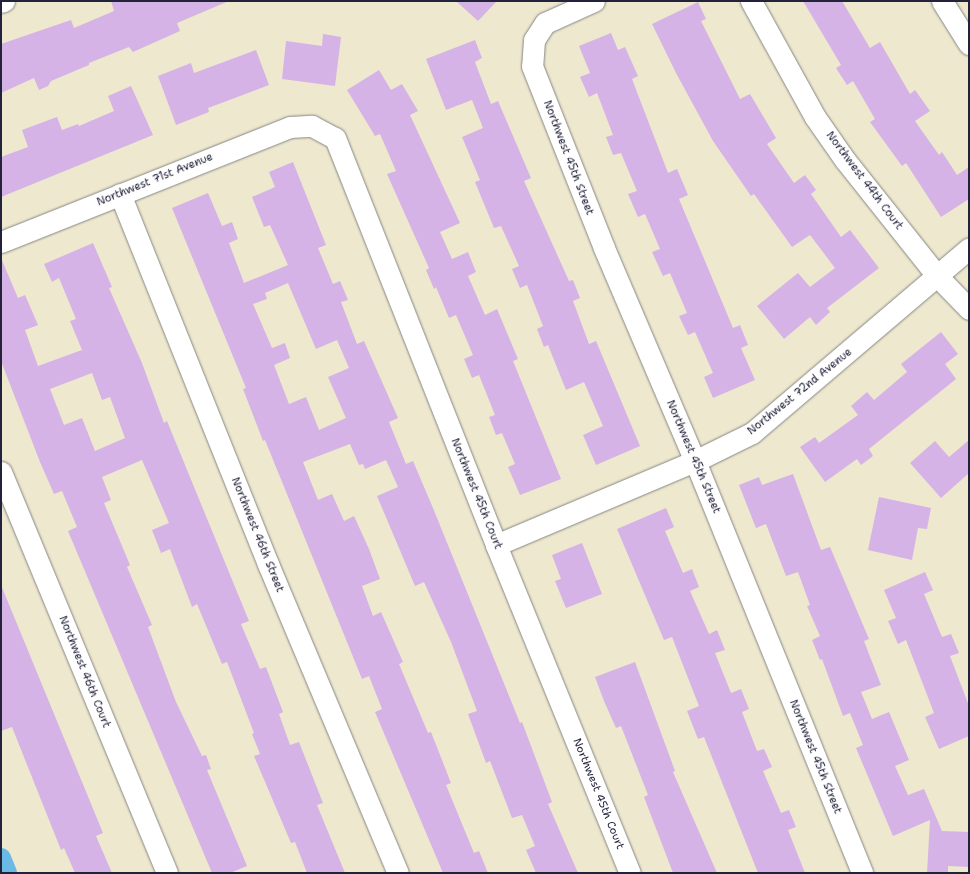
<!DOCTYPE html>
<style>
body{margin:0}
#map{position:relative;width:970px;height:874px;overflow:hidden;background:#ede8ce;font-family:"Shantell Sans",sans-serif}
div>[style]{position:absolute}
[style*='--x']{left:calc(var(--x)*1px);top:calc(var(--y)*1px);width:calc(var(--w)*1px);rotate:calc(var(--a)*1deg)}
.canal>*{height:20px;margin:-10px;padding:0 10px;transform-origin:10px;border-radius:10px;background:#6bbae6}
.building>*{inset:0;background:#d6b3e6}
.roads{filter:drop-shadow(0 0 1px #888584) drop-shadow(0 0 1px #888584)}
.minor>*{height:21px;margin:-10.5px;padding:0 10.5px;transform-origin:10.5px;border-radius:10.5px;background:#fff}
span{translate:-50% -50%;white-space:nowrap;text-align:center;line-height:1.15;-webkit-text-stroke:3px #fff;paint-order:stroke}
.street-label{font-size:11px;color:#22223b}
.frame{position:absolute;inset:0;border:2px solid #22223b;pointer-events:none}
</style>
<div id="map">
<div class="canal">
<i style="--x:1;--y:858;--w:16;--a:68"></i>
</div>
<div class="building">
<i style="clip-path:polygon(111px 1px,229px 1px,177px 23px,180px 31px,133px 52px,129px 47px,89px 63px,89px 65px,51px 81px,48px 86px,39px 90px,34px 78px,1px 93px,1px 44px,71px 20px,74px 28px,114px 11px)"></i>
<i style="clip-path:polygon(456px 1px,497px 1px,478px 21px)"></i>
<i style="clip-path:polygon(803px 1px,842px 1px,870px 48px,880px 42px,910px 94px,915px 90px,930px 111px,915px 121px,939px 155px,942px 152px,957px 175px,969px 167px,969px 199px,941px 217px,906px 163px,902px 166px,870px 122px,875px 119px,853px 81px,847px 85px,836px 68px,841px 65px)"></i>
<i style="clip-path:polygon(698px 2px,706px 19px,701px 21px,740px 99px,750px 94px,776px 138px,767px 144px,794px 183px,805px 175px,816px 190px,811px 194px,841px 237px,850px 230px,879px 268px,827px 308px,830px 312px,816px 325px,810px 317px,784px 339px,757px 306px,798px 273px,810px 287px,835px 268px,810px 235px,792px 247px,754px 194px,751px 196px,713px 141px,676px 73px,652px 24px)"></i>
<i style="clip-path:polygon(611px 33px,618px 50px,625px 47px,638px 76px,632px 79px,668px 173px,677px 169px,688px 195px,679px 199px,733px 328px,740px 325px,748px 345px,741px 348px,755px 380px,713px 398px,704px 377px,713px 373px,695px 332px,688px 335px,679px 316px,687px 313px,670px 273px,663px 276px,652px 252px,660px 249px,645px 214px,638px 217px,628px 194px,637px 191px,621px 153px,613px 155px,606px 137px,613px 135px,597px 93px,589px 97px,580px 77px,590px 73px,579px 46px)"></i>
<i style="clip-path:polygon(323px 34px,341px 37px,335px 86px,282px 79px,286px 41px,322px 46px)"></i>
<i style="clip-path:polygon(475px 40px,482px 58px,475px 62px,491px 104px,498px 101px,531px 178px,524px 181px,569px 281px,573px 280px,580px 298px,573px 301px,589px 344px,596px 341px,640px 446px,596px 465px,583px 435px,603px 426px,584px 382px,566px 390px,548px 345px,544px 347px,537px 329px,543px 326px,527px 285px,520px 288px,512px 269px,519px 266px,501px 226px,494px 228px,475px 182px,480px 180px,462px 137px,483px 128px,472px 100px,446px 110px,426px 59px)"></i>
<i style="clip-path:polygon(256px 50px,269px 85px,208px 108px,209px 112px,176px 125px,158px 76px,191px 63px,194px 73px)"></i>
<i style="clip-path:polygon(379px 70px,391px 90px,402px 84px,418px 111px,410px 115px,460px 223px,440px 232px,452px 259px,468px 252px,476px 272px,468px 276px,485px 315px,497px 309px,518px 359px,513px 361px,561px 479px,520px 495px,508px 467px,515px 464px,502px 433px,496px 435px,489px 417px,495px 415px,479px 375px,472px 378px,464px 359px,473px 355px,456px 315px,449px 318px,436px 287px,434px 289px,426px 270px,429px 268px,387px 174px,396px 171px,380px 134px,375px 136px,347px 90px)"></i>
<i style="clip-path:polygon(131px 86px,153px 135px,1px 197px,1px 157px,28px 147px,22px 130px,57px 117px,62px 130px,78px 124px,79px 126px,114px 111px,108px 96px)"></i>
<i style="clip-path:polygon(evenodd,293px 162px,326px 245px,318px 248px,333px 284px,340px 281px,348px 300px,341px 302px,357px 344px,364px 341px,398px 418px,389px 422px,406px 464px,413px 461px,433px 508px,520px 723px,522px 722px,552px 802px,548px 804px,578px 873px,536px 873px,526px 850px,535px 846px,522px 815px,512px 818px,490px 761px,486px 763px,468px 714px,477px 711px,451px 642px,424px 582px,415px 586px,377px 496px,398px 487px,386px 460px,365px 469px,363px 464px,359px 465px,350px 444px,303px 462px,318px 500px,332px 494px,344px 521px,354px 516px,369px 549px,380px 579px,362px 586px,373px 616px,381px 612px,403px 662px,399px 664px,428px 733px,431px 732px,451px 783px,446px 785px,474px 853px,479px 851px,488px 873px,443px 873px,375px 712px,382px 709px,369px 676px,362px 679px,265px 440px,263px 441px,243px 389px,246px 388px,172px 208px,208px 193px,222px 226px,232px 222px,238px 239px,229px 243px,244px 283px,288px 265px,270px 225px,264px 227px,252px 197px,275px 187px,269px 172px,293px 162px,288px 283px,316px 349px,337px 340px,349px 368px,328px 377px,346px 418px,319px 430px,306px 397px,289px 404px,274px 365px,290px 358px,285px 343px,272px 348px,253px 304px,267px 299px,265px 293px,288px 283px)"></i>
<i style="clip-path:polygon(evenodd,93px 243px,112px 287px,109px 288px,142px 363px,164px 423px,167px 421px,249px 621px,241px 624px,260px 669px,266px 667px,283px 712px,279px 714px,290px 745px,299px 742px,323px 803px,317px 805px,345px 873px,307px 873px,295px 842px,291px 843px,254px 756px,260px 754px,252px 734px,254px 733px,227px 662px,222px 664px,197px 604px,192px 607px,170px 549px,161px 553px,152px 530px,169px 523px,142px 460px,102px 477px,111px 500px,104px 503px,130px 565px,127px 567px,152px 625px,148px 627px,176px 702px,202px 756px,206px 755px,211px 769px,207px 770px,247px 866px,230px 873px,212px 873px,68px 531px,77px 527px,62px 491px,54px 494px,40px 462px,1px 361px,1px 258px,18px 298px,25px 295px,38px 325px,25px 330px,38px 366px,82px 350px,70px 321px,76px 319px,59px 278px,52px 282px,44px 264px,93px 243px,92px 373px,102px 400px,110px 397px,125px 438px,95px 451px,82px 418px,64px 425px,50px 389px,92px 373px)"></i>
<i style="clip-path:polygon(941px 332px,958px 354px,945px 364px,956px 379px,869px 449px,873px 456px,861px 465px,857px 459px,825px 482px,800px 447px,815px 437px,819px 443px,858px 415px,851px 406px,867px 392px,874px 400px,907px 372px,901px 364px)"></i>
<i style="clip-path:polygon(969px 440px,969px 473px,941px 498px,910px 463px,935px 441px,949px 457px)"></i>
<i style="clip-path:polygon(793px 474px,821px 550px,830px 547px,869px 639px,864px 641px,881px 685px,861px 692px,872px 719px,889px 712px,909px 760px,895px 766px,908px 795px,924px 789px,942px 831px,969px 832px,969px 867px,948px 866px,948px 873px,927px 873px,930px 820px,893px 836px,856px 748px,863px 745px,850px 713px,843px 716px,822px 659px,820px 660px,812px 640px,820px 636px,807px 606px,810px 605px,798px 572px,786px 576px,766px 524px,756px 528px,739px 485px,759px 477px,762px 485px)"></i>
<i style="clip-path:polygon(879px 497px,931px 508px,927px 529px,918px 528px,912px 560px,868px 550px)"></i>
<i style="clip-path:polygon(666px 508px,674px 527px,665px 531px,683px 573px,692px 569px,699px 587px,690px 591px,709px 634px,717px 630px,725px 650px,715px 653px,731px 693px,741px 689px,749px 709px,742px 712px,757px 751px,764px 749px,772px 767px,763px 771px,781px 813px,789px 810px,796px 827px,788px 830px,805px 873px,758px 873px,704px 737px,698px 739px,687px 711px,699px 706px,672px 637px,664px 640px,617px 529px)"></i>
<i style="clip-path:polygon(582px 543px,602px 594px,566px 608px,555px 581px,561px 579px,552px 555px)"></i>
<i style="clip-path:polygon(925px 572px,933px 590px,924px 594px,942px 637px,951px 634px,959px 653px,950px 656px,969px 706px,969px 736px,939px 749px,925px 717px,934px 713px,906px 640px,898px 644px,888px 621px,896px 618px,884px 590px)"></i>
<i style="clip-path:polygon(1px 585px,103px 833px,96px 836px,112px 873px,75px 873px,64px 848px,61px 850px,12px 727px,1px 731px)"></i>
<i style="clip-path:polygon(635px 662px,675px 771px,673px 772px,717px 873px,673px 873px,644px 797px,648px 795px,621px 726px,616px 728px,604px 701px,595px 677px)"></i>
</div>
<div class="roads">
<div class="minor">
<i style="--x:594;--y:1;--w:54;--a:155.8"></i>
<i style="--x:545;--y:23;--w:20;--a:123"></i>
<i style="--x:534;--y:40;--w:26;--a:94"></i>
<i style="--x:532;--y:66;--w:196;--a:68.4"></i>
<i style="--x:604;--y:248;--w:232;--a:66.9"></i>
<i style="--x:695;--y:461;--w:445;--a:67.9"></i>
<i style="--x:751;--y:1;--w:132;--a:61.1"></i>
<i style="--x:815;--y:117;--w:52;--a:55.1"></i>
<i style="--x:845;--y:160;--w:149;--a:51.5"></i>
<i style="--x:938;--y:277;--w:45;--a:45.9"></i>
<i style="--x:942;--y:1;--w:51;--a:57.9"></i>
<i style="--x:1;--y:2;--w:3;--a:-18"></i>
<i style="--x:120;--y:194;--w:399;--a:68.2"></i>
<i style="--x:268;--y:564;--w:335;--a:67.2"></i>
<i style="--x:1;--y:242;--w:311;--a:-21.7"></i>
<i style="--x:290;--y:127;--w:22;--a:-3"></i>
<i style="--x:312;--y:126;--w:26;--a:28"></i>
<i style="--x:335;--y:138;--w:438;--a:68.4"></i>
<i style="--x:496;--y:545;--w:354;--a:67.8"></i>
<i style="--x:1;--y:472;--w:434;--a:67.5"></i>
<i style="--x:496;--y:545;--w:216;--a:-22.9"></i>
<i style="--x:695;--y:461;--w:64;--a:-26.2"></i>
<i style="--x:752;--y:433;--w:285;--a:-40.4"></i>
</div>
</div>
<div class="street-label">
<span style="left:568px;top:158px;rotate:69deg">Northwest 45th Street</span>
<span style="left:155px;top:180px;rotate:-22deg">Northwest 71st Avenue</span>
<span style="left:864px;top:181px;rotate:53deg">Northwest 44th Court</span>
<span style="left:800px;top:392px;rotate:-39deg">Northwest 72nd Avenue</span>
<span style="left:693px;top:457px;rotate:67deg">Northwest 45th Street</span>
<span style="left:476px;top:494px;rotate:68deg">Northwest 45th Court</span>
<span style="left:257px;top:535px;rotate:68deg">Northwest 46th Street</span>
<span style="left:84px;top:672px;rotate:68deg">Northwest 46th Court</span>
<span style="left:815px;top:757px;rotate:68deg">Northwest 45th Street</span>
<span style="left:598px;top:794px;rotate:68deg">Northwest 45th Court</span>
</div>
<div class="frame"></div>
</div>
